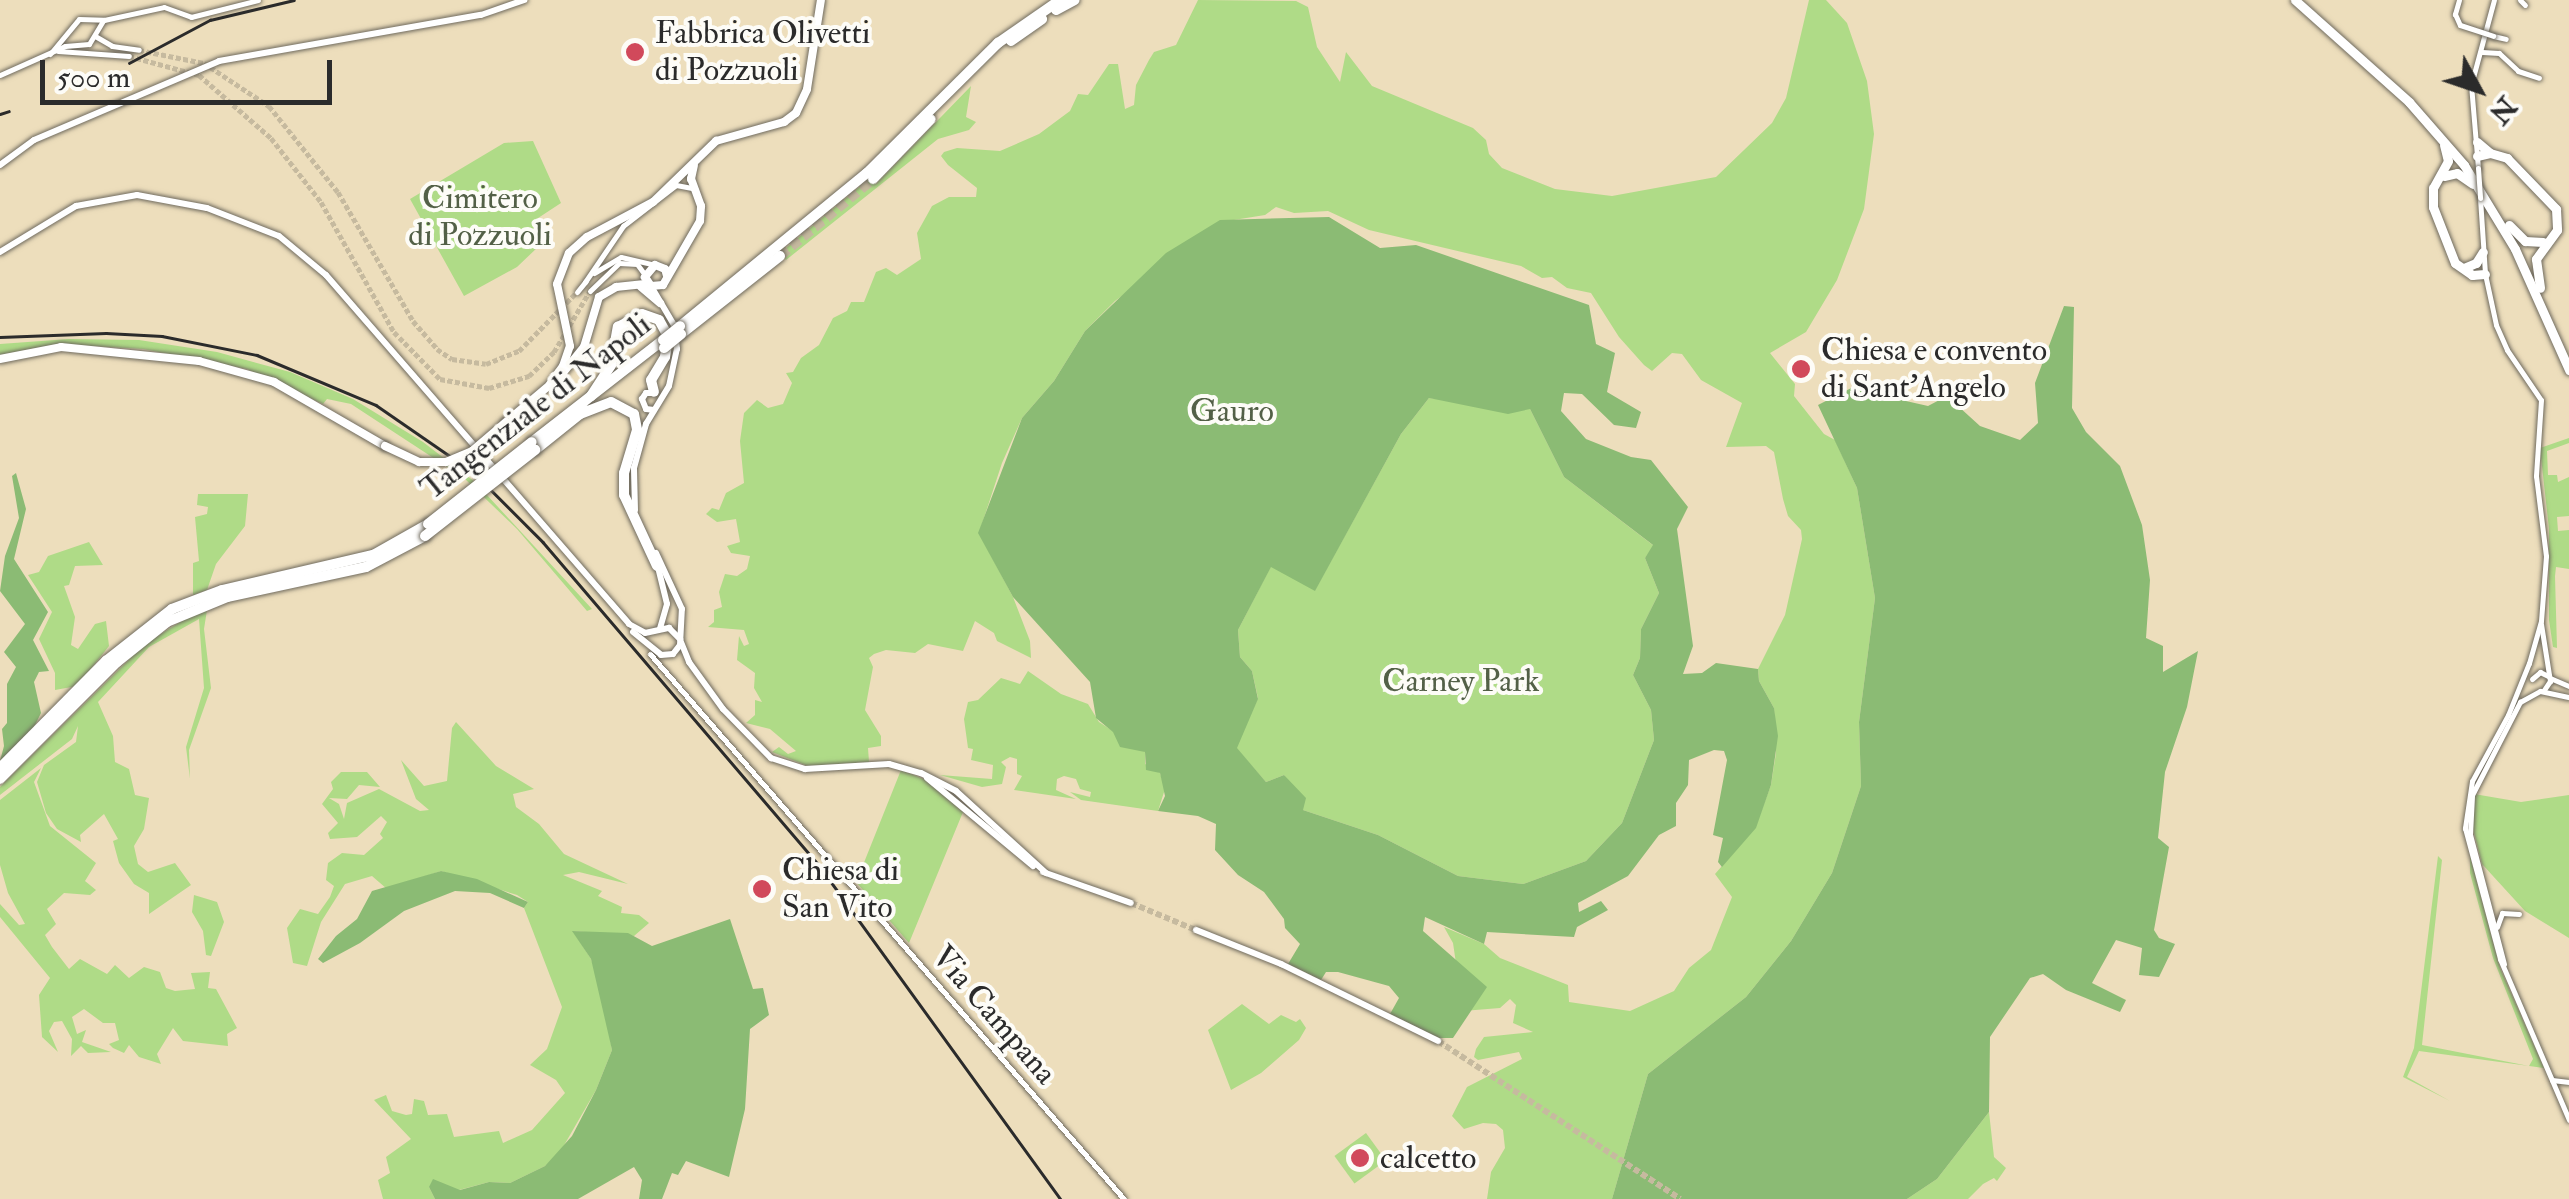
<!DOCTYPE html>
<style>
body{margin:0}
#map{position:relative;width:2569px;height:1199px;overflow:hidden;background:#eddebc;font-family:"IM FELL Double Pica",serif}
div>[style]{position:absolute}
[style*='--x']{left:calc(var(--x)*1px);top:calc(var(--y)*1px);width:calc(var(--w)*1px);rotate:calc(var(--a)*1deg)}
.green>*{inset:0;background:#afdb87;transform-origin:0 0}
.forest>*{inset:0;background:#8bbb74}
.tertiary-tunnel>*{height:5px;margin-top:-2.5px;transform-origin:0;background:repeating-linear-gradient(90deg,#c6ba9f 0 5px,transparent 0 7.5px)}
.secondary-tunnel>*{height:6px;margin-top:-3px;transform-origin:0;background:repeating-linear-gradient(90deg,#c6ba9f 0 6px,transparent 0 9px)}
.motorway-tunnel>*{height:10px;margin-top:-5px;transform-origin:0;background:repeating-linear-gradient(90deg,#c6ba9f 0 10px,transparent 0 15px)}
.roads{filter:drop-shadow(0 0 2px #6f6a5e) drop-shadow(0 0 2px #6f6a5e)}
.tertiary>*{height:5px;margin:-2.5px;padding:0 2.5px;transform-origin:2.5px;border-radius:2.5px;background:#fff}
.secondary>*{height:6px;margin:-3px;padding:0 3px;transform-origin:3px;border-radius:3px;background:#fff}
.primary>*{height:8px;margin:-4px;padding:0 4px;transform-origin:4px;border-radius:4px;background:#fff}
.trunk>*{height:9px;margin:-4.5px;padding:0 4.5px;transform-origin:4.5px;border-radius:4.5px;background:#fff}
.motorway>*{height:10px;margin:-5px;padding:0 5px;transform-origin:5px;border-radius:5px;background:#fff}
.rail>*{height:2.5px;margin:-1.25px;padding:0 1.25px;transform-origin:1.25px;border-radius:1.25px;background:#2b2b2b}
.bridges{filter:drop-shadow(0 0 2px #6f6a5e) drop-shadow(0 0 2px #6f6a5e)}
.tertiary-bridge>*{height:5px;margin:-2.5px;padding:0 2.5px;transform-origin:2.5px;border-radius:2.5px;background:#fff}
.primary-bridge>*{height:8px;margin:-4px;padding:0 4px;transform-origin:4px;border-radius:4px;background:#fff}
.motorway-bridge>*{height:10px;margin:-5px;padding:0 5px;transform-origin:5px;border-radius:5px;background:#fff}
.dots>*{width:28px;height:28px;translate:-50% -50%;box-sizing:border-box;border:5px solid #fdfcf7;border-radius:50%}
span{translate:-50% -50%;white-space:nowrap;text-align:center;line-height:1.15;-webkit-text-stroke:8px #fdfcf7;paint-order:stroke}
.poi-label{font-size:32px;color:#2b2b2b}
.left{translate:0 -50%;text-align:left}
.park-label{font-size:32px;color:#536047}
.street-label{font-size:32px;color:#2b2b2b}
.north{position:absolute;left:2429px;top:40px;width:100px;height:100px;-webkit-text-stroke:8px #fdfcf7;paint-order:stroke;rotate:130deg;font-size:28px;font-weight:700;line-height:40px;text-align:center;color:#2b2b2b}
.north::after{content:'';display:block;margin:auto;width:35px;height:45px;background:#2b2b2b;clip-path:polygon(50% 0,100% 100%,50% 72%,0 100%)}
.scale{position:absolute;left:40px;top:60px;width:292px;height:45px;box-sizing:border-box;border:5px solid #2b2b2b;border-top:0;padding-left:12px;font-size:30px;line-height:35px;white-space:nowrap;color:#2b2b2b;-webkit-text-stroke:8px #fdfcf7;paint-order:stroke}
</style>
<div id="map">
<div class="green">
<i style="clip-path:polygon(1198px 0,1296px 1px,1308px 7px,1317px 47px,1340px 82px,1346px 52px,1372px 86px,1473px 128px,1486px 140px,1489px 154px,1502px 168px,1555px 189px,1612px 196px,1716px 177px,1772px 123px,1786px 98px,1809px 0,1826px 0,1847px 23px,1867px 81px,1874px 134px,1864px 209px,1837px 280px,1806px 332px,1770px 353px,1795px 384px,1794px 396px,1824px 434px,1835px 440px,1857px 488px,1875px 598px,1859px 722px,1861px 786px,1832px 873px,1791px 941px,1746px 997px,1648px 1074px,1612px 1199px,1487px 1199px,1491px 1172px,1505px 1148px,1503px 1130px,1496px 1124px,1483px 1123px,1464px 1129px,1452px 1116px,1467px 1087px,1522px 1059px,1519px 1052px,1478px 1060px,1474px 1057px,1476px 1049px,1484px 1037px,1533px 1032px,1513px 1023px,1516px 1005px,1510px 999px,1500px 1008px,1463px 1011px,1453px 943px,1444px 927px,1484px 944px,1500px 958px,1568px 985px,1569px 1002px,1630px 1011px,1674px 991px,1689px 968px,1711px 950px,1732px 897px,1715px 874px,1755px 828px,1771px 785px,1776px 753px,1774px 708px,1759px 681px,1758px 669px,1785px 615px,1802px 539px,1801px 530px,1788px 516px,1783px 499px,1774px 452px,1766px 446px,1726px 447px,1742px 403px,1701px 380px,1682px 354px,1672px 353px,1652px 371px,1644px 365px,1619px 337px,1591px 293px,1567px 288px,1552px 277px,1542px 278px,1521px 266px,1369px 230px,1328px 211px,1294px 213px,1276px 207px,1265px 215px,1221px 222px,1115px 301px,1085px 331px,1054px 381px,1022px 418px,1002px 463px,979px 533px,1013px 597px,1030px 641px,1031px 658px,997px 641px,994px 633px,975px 621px,963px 651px,928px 644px,915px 653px,886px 650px,874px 654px,869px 658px,873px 667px,865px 710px,881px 736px,881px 746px,868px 748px,869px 762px,808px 766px,772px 752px,779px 747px,788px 754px,796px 751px,770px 729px,746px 723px,755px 715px,755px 700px,762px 702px,754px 688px,755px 673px,737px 660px,739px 636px,744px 646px,749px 644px,744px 630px,708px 627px,714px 622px,714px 610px,722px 607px,719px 592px,725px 574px,737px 576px,747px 569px,750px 556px,731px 553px,727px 546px,740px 542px,736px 519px,717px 522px,706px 514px,712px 508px,719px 510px,726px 493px,744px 483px,740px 441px,744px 413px,757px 400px,768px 408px,783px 404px,792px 383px,786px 373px,793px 372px,801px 358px,819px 345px,833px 318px,847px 311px,851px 302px,864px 302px,876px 272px,886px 268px,897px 275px,921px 259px,917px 233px,932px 206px,949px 197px,976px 197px,977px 188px,948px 165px,941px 156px,944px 152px,957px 148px,1000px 151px,1039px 134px,1070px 111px,1078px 94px,1088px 95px,1109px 64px,1118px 64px,1125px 109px,1134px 105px,1136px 85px,1149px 60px,1154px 52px,1176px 45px)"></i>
<i style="clip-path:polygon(971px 86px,966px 117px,976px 122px,969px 130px,938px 139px,786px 260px,780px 253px,870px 178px,876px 184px)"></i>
<i style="clip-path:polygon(533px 141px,561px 203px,532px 222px,539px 246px,517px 267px,464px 296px,410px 199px,504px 143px)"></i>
<i style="clip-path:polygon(69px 339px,139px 340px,217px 352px,290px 372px,353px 399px,423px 442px,475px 482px,592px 609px,587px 611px,517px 529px,464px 478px,351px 404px,327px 399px,323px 404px,247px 369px,143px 349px,57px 344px,0 355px,0 344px)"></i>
<i style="clip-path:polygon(1429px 398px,1530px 409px,1564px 477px,1654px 546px,1645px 558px,1659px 593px,1641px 629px,1640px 658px,1633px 675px,1651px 710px,1654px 740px,1622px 823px,1586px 861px,1523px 884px,1458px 876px,1378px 835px,1303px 810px,1284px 775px,1266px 782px,1236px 748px,1258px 698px,1252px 671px,1240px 657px,1238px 630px,1271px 566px,1315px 590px,1401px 434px)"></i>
<i style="clip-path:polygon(2569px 438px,2569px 443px,2547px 451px,2548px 475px,2557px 475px,2558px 482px,2569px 477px,2569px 516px,2557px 517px,2558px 531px,2569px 530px,2569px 569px,2556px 567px,2555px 576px,2557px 648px,2553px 647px,2549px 620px,2549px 529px,2540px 448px)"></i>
<i style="clip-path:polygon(198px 494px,248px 494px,245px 526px,216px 564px,207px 590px,193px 595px,193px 563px,199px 561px,195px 517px,207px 514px,208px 507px,197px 505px)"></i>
<i style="clip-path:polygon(89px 542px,103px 565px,75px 566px,69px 585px,64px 586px,75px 617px,71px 645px,78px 649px,95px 624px,106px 621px,109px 646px,77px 686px,55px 690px,55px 673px,39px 639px,52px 612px,28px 575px,39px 572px,48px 556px)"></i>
<i style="clip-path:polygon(207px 610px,204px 629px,211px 688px,189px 750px,190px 779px,186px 747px,204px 688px,199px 619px,149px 647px,98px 702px,113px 736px,115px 762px,129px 769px,135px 795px,149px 798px,144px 829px,134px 846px,138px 864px,148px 872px,175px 863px,191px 885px,149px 914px,149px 893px,134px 884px,119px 863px,113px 841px,118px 839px,104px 814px,80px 835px,81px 842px,57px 829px,46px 813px,37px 782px,44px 765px,76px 742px,78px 726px,72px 739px,0 795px,0 787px,145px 644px,185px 619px)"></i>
<i style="clip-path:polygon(1028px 671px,1061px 694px,1088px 704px,1099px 722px,1145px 752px,1145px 764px,1160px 773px,1165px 789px,1158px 811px,1081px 800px,1070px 792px,1090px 797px,1091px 792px,1080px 789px,1076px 779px,1064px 776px,1057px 779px,1056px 790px,1076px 799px,1014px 790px,1022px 776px,1017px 774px,1017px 759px,1010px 757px,1001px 762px,1006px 767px,1002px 784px,982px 787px,940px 775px,992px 779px,993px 765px,971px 760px,973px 749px,968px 748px,964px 719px,968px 702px,978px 700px,1001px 678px,1020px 684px)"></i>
<i style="clip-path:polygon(456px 722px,496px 766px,534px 789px,513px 794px,516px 807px,539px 824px,564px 854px,628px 884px,579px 872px,563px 875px,602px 891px,598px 896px,622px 907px,621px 913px,639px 915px,649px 923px,634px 936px,573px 931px,591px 959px,602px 991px,612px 1050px,596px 1090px,559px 1154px,545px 1166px,510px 1183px,489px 1182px,459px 1190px,429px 1187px,435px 1199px,383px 1199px,378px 1180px,390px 1173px,386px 1157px,411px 1139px,374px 1100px,386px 1095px,392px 1111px,406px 1115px,412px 1114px,414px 1099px,424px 1101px,428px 1115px,447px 1114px,454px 1137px,499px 1131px,503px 1143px,532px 1130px,565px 1093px,556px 1080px,530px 1065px,547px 1049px,562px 1007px,524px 908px,528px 902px,517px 895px,441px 871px,387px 889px,372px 876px,345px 884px,321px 922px,307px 966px,293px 963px,287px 928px,300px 909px,318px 914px,330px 897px,334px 886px,326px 880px,328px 863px,342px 853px,364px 855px,383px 838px,380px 834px,387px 822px,381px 816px,357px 837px,330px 839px,328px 833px,338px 823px,322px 804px,333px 789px,331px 782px,341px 772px,367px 772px,380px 787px,359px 785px,347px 799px,329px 798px,339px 804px,344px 819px,347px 803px,379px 789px,420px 811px,429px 810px,416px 799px,401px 760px,424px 786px,447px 781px,452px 728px)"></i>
<i style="clip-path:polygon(41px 768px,34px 782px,50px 826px,96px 863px,85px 881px,96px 890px,90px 895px,64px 893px,47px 909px,56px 924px,45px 935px,52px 947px,69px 969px,80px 959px,107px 974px,115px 965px,129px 978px,144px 967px,160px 972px,166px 988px,175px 991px,195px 989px,191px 973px,210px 972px,208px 988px,216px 989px,237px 1028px,227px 1034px,228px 1046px,183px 1041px,173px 1028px,157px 1054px,161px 1064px,139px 1057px,129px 1045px,124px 1053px,113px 1048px,109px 1044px,119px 1040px,115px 1023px,103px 1023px,84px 1009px,72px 1017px,77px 1034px,86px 1030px,82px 1042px,111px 1052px,88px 1053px,81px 1046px,71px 1056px,72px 1039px,62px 1021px,54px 1022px,49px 1031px,58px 1052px,42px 1037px,39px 995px,50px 978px,0 917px,0 904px,19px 925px,25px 924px,8px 893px,0 865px,0 800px)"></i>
<i style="clip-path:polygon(901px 770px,926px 780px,963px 812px,909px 943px,850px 875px,863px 865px)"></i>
<i style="clip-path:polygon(2474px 794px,2521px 802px,2569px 795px,2569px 938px,2525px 911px,2482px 864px,2471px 821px)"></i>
<i style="clip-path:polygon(2438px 856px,2442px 860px,2422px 1045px,2529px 1066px,2533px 1059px,2493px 958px,2470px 873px,2470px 856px,2500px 968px,2544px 1068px,2419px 1051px,2407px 1077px,2450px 1101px,2403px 1077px,2414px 1048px)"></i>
<i style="clip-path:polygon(194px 895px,217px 902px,224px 922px,211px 956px,206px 955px,203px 931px,192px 912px)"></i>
<i style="clip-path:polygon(1242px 1004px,1269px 1024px,1281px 1015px,1296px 1022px,1300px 1019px,1306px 1028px,1299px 1040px,1261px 1073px,1231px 1090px,1208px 1030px)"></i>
<i style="clip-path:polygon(1989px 1112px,1994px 1157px,2006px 1168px,1997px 1181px,1994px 1178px,1983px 1184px,1968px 1199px,1907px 1199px,1937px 1179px)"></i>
<i style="left:1366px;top:1133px;width:34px;height:39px;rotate:54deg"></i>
</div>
<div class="forest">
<i style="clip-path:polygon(evenodd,1329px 217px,1380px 248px,1416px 245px,1589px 305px,1596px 344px,1615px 353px,1607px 392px,1641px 412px,1636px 428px,1614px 425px,1582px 394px,1564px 393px,1561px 411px,1586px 439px,1631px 457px,1651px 460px,1688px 507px,1677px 529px,1693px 646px,1683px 674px,1702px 673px,1716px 663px,1758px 669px,1759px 681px,1774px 708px,1778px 736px,1771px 785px,1756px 828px,1722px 867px,1718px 862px,1723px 838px,1713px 835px,1727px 760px,1724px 751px,1714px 750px,1689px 760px,1688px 785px,1676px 803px,1676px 826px,1659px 835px,1628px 876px,1578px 903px,1579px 912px,1601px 901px,1608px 910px,1577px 927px,1574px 937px,1487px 932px,1484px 944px,1425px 917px,1423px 931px,1487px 987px,1453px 1038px,1439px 1038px,1390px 1014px,1399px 998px,1389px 986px,1338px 972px,1326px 972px,1321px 980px,1288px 964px,1300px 944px,1285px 928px,1284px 919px,1264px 892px,1238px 875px,1215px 850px,1216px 824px,1198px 816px,1158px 811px,1165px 796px,1160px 773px,1146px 770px,1145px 752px,1120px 747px,1113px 732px,1096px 718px,1090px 682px,1013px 597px,978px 533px,1022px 418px,1054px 381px,1085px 331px,1166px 253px,1220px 220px,1329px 217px,1429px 398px,1508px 414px,1530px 409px,1564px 477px,1653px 545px,1645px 558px,1659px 593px,1641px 629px,1640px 658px,1633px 675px,1651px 710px,1654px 740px,1622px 823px,1586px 861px,1523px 884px,1458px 876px,1378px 835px,1303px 810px,1306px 798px,1284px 775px,1266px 782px,1237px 748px,1258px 699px,1252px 671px,1240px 657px,1238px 630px,1271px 567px,1315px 591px,1401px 434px,1429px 398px)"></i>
<i style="clip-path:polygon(2064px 306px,2074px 307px,2072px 408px,2086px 432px,2120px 466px,2142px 525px,2150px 580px,2146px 638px,2163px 646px,2163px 672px,2198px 651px,2187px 707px,2165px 772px,2158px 838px,2169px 847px,2154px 930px,2159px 938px,2175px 944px,2159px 977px,2139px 975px,2142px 948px,2116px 940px,2092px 983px,2126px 1000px,2120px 1012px,2066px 990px,2043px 974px,2030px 978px,1990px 1037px,1989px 1112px,1937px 1179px,1907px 1199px,1612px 1199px,1648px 1074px,1746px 997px,1791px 941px,1832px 873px,1861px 786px,1859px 722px,1875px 598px,1857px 488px,1818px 405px,1867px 380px,1875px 394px,1928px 406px,1947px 396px,1980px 426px,2020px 440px,2038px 423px,2035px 383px)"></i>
<i style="clip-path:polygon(16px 473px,26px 509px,14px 559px,48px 612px,33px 640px,49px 671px,39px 672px,34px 682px,41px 713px,34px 727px,0 761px,4px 746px,2px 729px,7px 723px,7px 684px,16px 667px,4px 652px,25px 624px,0 591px,5px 556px,19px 518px,12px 476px)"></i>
<i style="clip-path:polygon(441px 871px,477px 879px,528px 902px,524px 908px,490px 893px,455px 891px,404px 911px,360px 943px,323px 963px,318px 959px,336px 936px,357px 919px,372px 891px)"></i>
<i style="clip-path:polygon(730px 919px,753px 989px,763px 988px,769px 1015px,750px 1029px,745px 1109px,729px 1177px,686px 1161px,678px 1175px,672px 1173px,662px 1199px,639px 1199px,642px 1180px,634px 1167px,578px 1199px,435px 1199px,429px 1187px,433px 1179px,460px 1190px,489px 1182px,510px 1183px,545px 1166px,572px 1136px,596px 1090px,612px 1050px,591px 959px,572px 931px,628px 933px,652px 946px)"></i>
</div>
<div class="tertiary-tunnel">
<i style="--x:139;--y:50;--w:66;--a:11.3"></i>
<i style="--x:204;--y:63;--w:78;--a:33.5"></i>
<i style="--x:269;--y:106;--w:110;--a:51.3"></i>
<i style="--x:338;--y:192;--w:149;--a:59.8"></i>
<i style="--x:413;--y:321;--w:37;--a:49"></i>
<i style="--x:437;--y:349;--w:18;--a:34"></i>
<i style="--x:452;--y:359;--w:34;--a:8"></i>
<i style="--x:486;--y:364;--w:35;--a:-22"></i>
<i style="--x:519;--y:351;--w:83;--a:-45.5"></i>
<i style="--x:129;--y:56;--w:73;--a:15.2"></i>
<i style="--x:199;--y:75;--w:96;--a:41.2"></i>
<i style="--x:271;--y:138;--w:81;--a:52"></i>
<i style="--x:321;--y:202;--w:149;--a:60.7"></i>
<i style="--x:394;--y:332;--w:66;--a:45.6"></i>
<i style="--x:440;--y:379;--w:50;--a:10.4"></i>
<i style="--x:489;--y:388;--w:42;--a:-16.7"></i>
<i style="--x:529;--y:376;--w:35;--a:-44"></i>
<i style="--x:554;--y:352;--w:71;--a:-59.5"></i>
</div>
<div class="secondary-tunnel">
<i style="--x:1131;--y:903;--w:70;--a:22.6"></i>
<i style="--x:1438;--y:1041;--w:289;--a:33.1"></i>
</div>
<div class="motorway-tunnel">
<i style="--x:780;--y:256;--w:121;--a:-39.6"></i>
</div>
<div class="roads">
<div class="tertiary">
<i style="--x:2520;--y:0;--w:7;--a:45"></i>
<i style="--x:95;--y:36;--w:20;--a:30"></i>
<i style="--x:112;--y:46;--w:27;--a:8"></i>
<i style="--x:2493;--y:36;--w:13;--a:13"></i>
<i style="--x:58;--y:51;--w:71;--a:4"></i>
<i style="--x:2482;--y:52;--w:17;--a:3"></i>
<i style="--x:2499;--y:53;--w:26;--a:43"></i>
<i style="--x:2518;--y:71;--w:22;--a:18"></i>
<i style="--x:50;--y:54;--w:45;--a:-50.4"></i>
<i style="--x:79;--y:19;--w:25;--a:2"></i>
<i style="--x:104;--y:20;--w:61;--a:-12.2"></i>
<i style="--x:164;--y:7;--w:29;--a:20"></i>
<i style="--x:191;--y:17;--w:69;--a:-14.2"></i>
<i style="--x:0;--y:75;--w:71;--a:-24"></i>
<i style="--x:65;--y:46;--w:24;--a:-5"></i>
<i style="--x:89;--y:44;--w:26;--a:-59"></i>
<i style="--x:2478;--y:168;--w:83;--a:-94.8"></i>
<i style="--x:2471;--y:85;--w:88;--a:-74.9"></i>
<i style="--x:2480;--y:198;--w:76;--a:86.2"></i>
<i style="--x:2485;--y:274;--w:52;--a:77.8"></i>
<i style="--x:2496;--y:325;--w:27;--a:66"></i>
<i style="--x:2507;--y:350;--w:60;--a:55.8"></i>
<i style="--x:2541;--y:400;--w:76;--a:93.8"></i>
<i style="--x:2536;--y:476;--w:81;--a:82.9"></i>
<i style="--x:2546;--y:556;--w:65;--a:94.4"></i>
<i style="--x:2541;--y:621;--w:44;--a:105.9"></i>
<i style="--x:2529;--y:663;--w:56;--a:112"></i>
<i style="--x:2508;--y:715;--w:75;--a:118.6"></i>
<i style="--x:2472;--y:781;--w:48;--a:98.5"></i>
<i style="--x:2465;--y:828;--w:136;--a:75"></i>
<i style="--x:2500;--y:959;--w:175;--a:66.8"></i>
<i style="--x:594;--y:273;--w:31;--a:-31"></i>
<i style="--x:621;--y:257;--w:35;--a:13"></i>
<i style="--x:585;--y:282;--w:68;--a:-55.8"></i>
<i style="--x:623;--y:226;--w:67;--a:-37.7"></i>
<i style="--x:676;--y:185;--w:16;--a:11"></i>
<i style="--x:590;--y:291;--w:40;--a:-44"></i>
<i style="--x:619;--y:263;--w:18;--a:3"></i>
<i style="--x:637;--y:264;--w:14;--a:54"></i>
<i style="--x:577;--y:292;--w:14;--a:-51"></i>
<i style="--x:2541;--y:624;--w:58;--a:81"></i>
<i style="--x:2550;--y:681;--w:11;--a:124"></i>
<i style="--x:650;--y:654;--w:722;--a:48.99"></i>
<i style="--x:2550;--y:678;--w:21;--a:23"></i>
<i style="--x:2532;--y:679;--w:11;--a:-41"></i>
<i style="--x:2540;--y:672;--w:9;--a:27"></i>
<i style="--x:2497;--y:927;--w:15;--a:-70"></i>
<i style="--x:2502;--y:913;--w:17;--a:3"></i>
<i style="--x:2504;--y:964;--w:134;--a:-104.7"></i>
<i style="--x:2470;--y:834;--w:39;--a:-87"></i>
<i style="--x:2472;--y:795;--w:105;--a:-62.7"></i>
<i style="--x:2520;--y:702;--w:23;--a:-29"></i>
<i style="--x:2540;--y:691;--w:30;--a:12"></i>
<i style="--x:2552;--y:1080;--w:17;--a:7"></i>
</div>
<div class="secondary">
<i style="--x:0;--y:165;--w:42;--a:-36.3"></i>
<i style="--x:34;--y:140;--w:201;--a:-23.1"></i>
<i style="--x:219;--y:61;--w:266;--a:-10"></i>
<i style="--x:481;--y:15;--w:46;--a:-19.2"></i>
<i style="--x:0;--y:252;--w:89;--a:-31.2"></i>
<i style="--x:76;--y:206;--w:62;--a:-10.2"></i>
<i style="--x:137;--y:195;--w:71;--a:10.5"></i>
<i style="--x:207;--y:208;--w:77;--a:21.3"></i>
<i style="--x:279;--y:236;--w:61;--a:39.7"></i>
<i style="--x:326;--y:275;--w:462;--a:49"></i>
<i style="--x:629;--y:624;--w:18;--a:29"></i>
<i style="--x:645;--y:633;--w:25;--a:-12"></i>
<i style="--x:669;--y:628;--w:16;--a:45"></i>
<i style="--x:654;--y:410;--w:8;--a:-173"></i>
<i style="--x:646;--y:409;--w:11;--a:-112"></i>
<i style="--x:642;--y:399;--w:7;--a:-56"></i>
<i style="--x:646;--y:393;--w:9;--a:0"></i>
<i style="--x:635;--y:510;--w:42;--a:-91.4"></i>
<i style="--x:634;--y:468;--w:46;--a:-74.7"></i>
<i style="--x:646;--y:424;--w:44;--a:-58.8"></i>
<i style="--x:669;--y:386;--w:38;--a:-78"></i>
<i style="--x:677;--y:349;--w:24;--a:-97"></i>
<i style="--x:674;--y:325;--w:45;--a:-120.5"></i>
<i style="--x:657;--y:563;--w:42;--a:76.3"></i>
<i style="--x:667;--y:604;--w:25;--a:106"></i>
<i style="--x:633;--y:632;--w:36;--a:39"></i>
<i style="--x:661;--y:655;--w:12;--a:-5"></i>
<i style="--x:673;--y:654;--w:11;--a:-52"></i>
<i style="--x:680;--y:645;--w:36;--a:-87"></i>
<i style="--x:682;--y:609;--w:62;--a:-114.9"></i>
<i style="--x:681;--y:642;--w:22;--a:68"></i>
<i style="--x:689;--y:662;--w:58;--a:54.1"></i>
<i style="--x:723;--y:709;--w:69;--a:45.6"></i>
<i style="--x:771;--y:758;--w:36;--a:18"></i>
<i style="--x:805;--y:769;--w:84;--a:-3.4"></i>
<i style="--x:889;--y:764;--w:33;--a:16"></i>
<i style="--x:921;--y:773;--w:39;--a:27"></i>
<i style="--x:956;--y:791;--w:122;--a:42.3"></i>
<i style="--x:927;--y:778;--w:138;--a:39.7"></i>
<i style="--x:1043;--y:872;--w:93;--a:19.4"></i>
<i style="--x:1196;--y:930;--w:92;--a:21.8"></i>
<i style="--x:1281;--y:964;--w:175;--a:26.1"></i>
</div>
<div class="primary">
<i style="--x:667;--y:276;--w:7;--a:-106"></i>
<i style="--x:665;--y:269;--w:11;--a:-158"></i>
<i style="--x:655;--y:265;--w:16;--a:130"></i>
<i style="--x:645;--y:277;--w:11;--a:56"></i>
<i style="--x:651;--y:286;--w:12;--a:-5"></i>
<i style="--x:663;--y:285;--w:74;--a:-60"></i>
<i style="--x:700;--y:221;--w:15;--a:-86"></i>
<i style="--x:701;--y:206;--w:29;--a:-110"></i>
<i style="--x:691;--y:179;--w:14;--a:-78"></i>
<i style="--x:641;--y:287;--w:25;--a:40"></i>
<i style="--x:0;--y:359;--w:62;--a:-11.1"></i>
<i style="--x:61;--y:347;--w:139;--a:5.8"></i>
<i style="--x:199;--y:361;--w:78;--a:15.6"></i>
<i style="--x:274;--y:382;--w:128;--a:30"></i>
<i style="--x:562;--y:374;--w:35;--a:-51"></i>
<i style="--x:584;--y:347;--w:52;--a:-73.3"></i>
<i style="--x:599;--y:297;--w:20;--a:-30"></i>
<i style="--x:616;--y:287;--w:31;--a:-6"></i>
<i style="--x:550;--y:384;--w:22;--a:-54"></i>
<i style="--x:563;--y:366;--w:21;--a:-71"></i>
<i style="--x:570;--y:346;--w:63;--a:-101.8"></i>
<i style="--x:557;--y:284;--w:33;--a:-69"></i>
<i style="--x:569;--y:253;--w:24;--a:-42"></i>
<i style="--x:587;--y:237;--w:75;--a:-27.9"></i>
<i style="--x:653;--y:202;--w:88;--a:-44.1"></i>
<i style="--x:716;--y:141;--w:71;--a:-15.6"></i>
<i style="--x:784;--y:122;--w:15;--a:-37"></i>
<i style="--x:796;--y:113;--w:26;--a:-65"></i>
<i style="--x:807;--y:89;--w:90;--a:-81.1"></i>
<i style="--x:506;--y:422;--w:60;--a:-40.3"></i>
</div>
<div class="trunk">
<i style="--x:2295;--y:0;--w:153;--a:41.8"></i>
<i style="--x:2409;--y:102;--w:84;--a:48.9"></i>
<i style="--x:2464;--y:165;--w:98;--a:58.7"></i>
<i style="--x:2515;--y:249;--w:133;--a:65.9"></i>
<i style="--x:2477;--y:142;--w:17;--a:40"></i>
<i style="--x:2444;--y:145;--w:16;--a:76"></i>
<i style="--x:2448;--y:161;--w:31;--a:119"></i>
<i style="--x:2433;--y:188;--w:19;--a:90"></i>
<i style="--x:2433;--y:207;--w:60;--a:68.6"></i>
<i style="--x:2455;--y:263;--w:21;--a:35"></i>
<i style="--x:2472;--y:275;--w:13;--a:-4"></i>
<i style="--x:2477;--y:156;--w:13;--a:-13"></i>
<i style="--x:2490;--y:153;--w:18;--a:16"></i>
<i style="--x:2507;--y:158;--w:71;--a:46.1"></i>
<i style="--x:2556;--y:209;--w:21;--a:87"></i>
<i style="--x:2557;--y:230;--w:36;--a:126"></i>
<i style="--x:2536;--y:259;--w:29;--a:82"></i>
<i style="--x:2444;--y:176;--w:13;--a:-13"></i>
<i style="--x:2457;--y:173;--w:19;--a:35"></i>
<i style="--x:2509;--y:225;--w:23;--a:45"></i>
<i style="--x:2525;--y:241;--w:18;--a:3"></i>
<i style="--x:2464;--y:268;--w:13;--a:-23"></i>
<i style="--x:2476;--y:263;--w:13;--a:-58"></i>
</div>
<div class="motorway">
<i style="--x:1056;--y:10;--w:21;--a:-28"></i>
<i style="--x:1011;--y:41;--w:38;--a:-35"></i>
<i style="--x:873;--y:179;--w:83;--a:-46"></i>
<i style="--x:680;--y:326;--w:242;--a:-39.3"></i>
<i style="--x:867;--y:173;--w:185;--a:-44.8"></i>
<i style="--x:998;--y:43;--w:75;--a:-34.7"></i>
<i style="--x:681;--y:334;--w:126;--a:-38.2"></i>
<i style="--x:591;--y:396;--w:37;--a:-57"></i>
<i style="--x:611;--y:365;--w:39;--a:-80"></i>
<i style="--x:618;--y:327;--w:27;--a:-28"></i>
<i style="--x:642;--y:314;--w:18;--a:19"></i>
<i style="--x:659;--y:320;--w:18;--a:61"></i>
<i style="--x:668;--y:336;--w:21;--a:98"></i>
<i style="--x:665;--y:357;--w:27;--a:121"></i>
<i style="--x:651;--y:380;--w:12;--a:76"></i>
<i style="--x:580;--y:414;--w:33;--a:-21"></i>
<i style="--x:611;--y:402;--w:26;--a:28"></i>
<i style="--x:634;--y:414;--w:16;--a:79"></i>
<i style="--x:637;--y:430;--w:45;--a:106.8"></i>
<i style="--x:624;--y:473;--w:22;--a:90"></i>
<i style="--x:624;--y:495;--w:78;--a:65.1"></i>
<i style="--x:532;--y:442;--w:166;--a:-37.9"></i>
<i style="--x:535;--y:450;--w:64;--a:-38.7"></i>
<i style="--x:0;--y:768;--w:151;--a:-45.3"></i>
<i style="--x:106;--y:661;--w:84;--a:-38.2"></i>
<i style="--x:172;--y:609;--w:53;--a:-20.8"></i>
<i style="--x:222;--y:590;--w:155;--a:-13.1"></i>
<i style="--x:373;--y:555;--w:63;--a:-29.4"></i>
<i style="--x:0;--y:779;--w:165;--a:-45"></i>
<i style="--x:117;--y:662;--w:64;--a:-38.7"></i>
<i style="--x:167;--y:622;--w:65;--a:-22.6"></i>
<i style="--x:227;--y:597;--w:142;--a:-12.2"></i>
<i style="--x:366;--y:567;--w:67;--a:-27.7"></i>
</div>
</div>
<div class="rail">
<i style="--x:129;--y:63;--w:92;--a:-28"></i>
<i style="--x:210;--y:20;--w:86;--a:-13.4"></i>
<i style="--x:0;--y:114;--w:9;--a:-18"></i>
<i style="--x:0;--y:337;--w:106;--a:-2.2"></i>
<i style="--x:106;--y:333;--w:56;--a:3.1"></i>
<i style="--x:162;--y:336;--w:97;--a:11.3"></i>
<i style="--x:257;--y:355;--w:129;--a:22.8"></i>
<i style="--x:376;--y:405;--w:118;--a:34.6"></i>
<i style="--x:473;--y:472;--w:99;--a:45"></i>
<i style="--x:543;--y:542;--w:428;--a:49.5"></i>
<i style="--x:821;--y:868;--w:409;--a:54.1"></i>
</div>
<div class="bridges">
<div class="tertiary-bridge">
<i style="--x:2459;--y:0;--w:15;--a:106"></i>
<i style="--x:2455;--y:14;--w:12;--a:66"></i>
<i style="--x:2460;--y:25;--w:35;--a:18"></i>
<i style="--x:2478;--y:168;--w:30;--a:86"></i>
</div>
<div class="primary-bridge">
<i style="--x:385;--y:446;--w:38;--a:25"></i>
<i style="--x:419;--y:462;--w:27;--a:0"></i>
<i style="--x:446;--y:462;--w:28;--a:-23"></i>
<i style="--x:472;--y:451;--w:45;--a:-40.5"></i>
</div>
<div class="motorway-bridge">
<i style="--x:663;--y:340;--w:22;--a:-39"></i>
<i style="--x:664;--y:348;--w:22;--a:-39"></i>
<i style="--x:428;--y:524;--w:132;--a:-38.3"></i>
<i style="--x:425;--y:536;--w:140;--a:-38"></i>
</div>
</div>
<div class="dots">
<i style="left:635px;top:52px;background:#d1495b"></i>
<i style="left:1801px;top:369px;background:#d1495b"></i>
<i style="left:762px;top:889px;background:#d1495b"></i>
<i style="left:1360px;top:1158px;background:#d1495b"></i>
</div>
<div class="poi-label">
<span class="left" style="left:655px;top:52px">Fabbrica Olivetti<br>di Pozzuoli</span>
<span class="left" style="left:1821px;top:369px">Chiesa e convento<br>di Sant'Angelo</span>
<span class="left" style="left:782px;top:889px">Chiesa di<br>San Vito</span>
<span class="left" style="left:1380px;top:1158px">calcetto</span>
</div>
<div class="park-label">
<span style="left:480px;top:217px">Cimitero<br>di Pozzuoli</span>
<span style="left:1232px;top:411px">Gauro</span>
<span style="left:1461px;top:681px">Carney Park</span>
</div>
<div class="street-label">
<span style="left:536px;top:407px;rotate:-38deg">Tangenziale di Napoli</span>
<span style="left:994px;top:1015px;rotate:49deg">Via Campana</span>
</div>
<div class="north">N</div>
<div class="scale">500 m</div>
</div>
